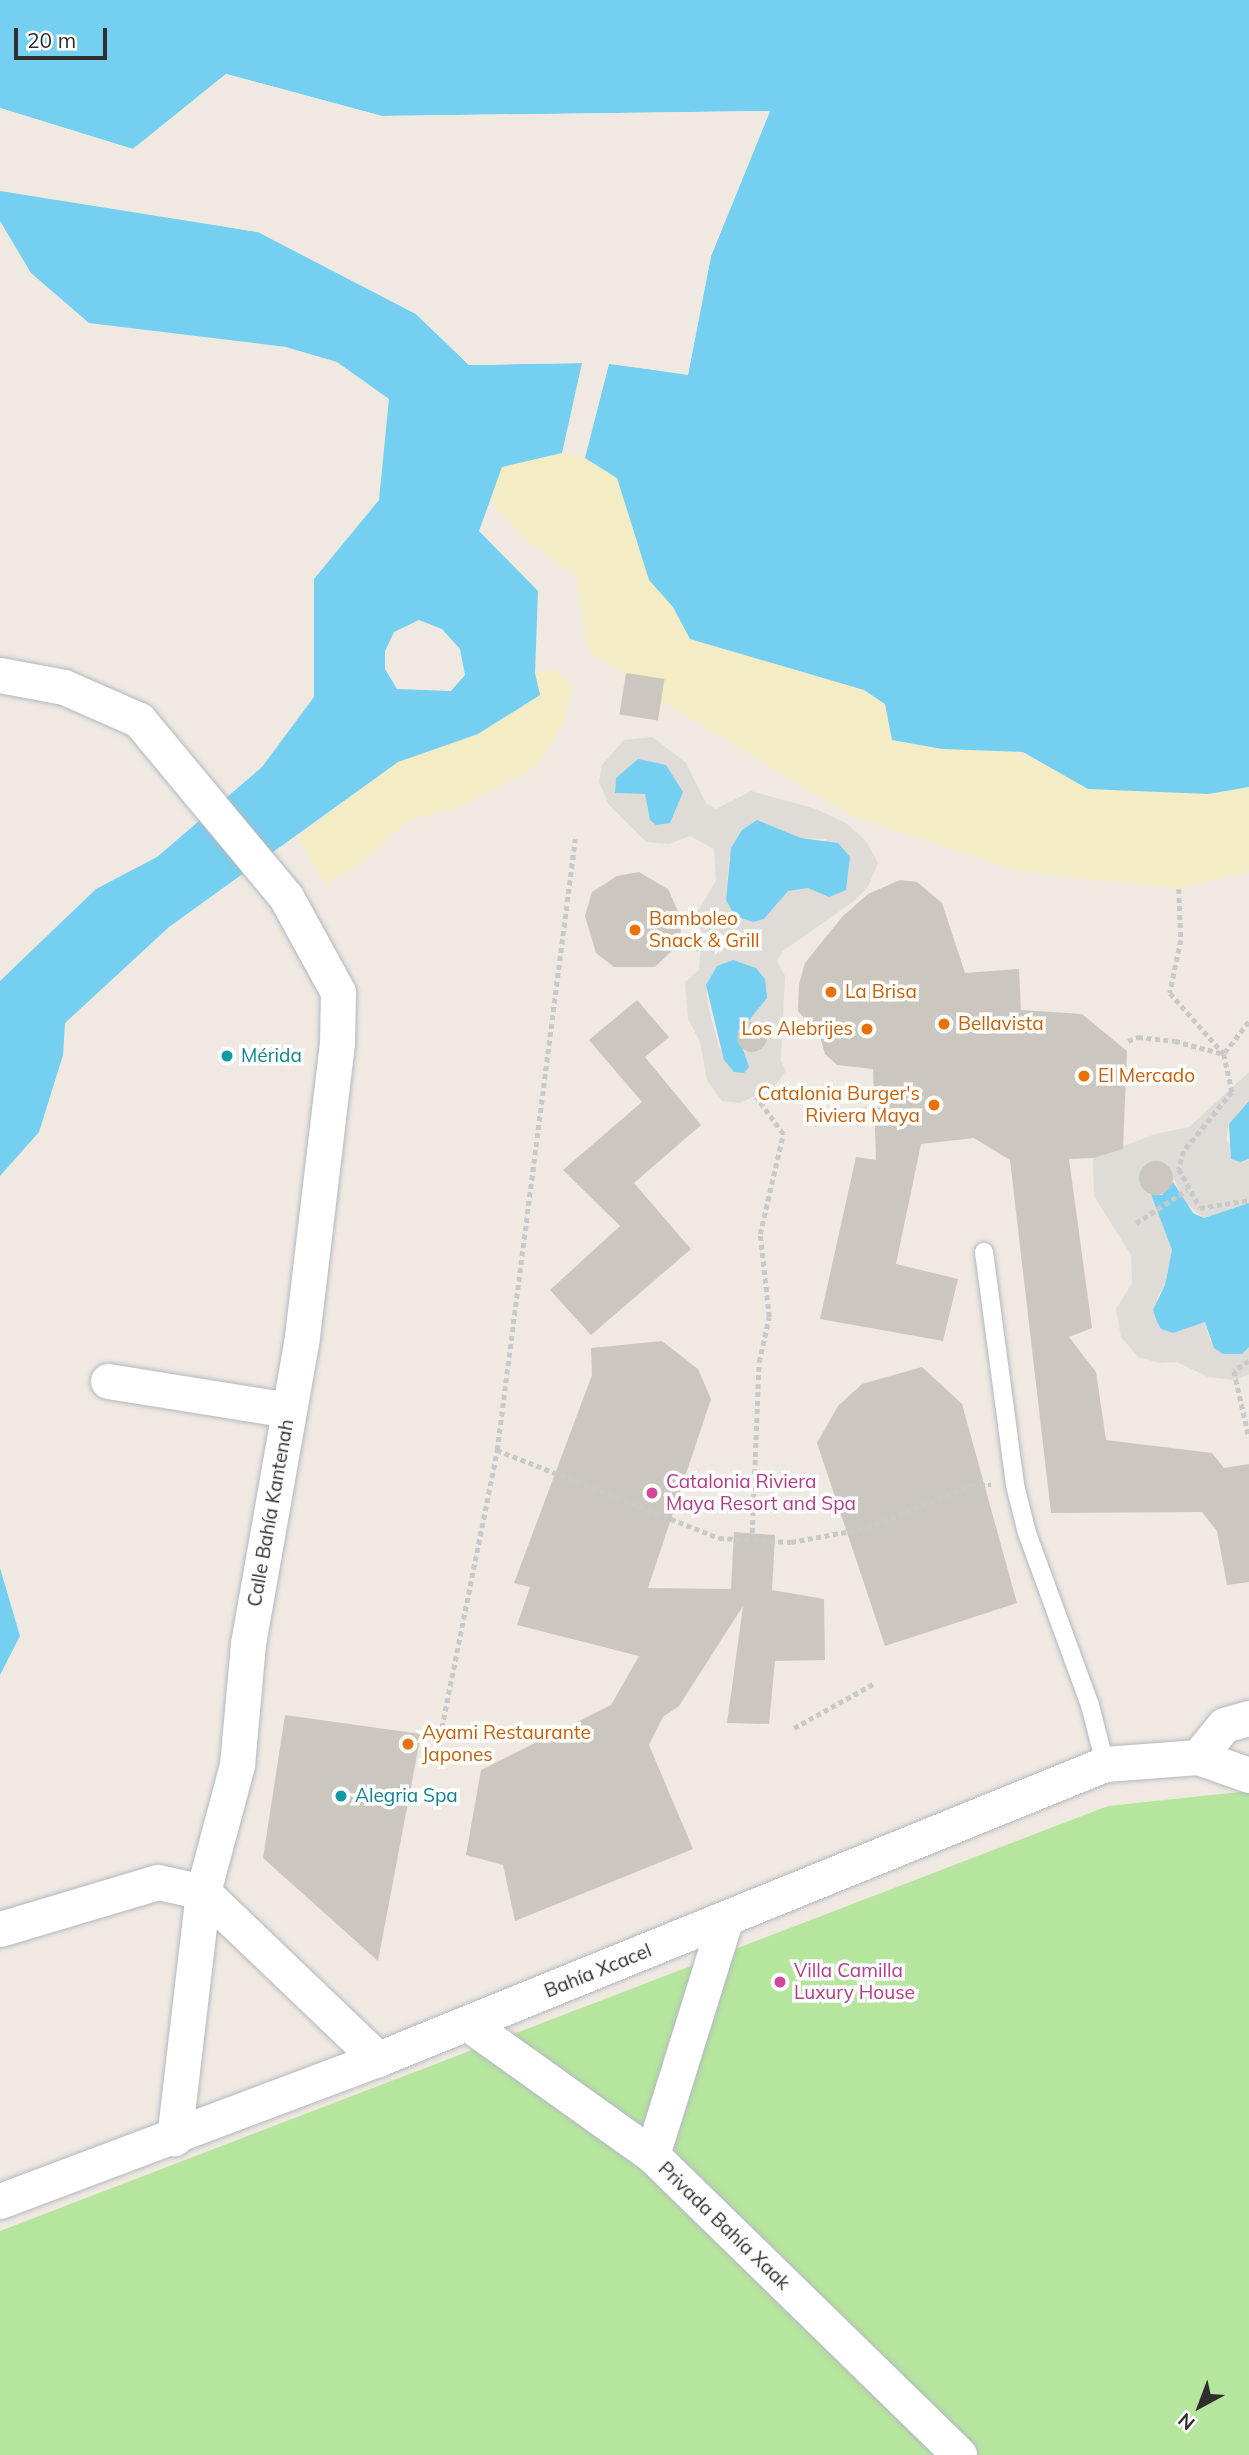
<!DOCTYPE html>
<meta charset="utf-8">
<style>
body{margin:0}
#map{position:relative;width:1249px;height:2455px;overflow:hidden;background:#efe9e1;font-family:Mulish,sans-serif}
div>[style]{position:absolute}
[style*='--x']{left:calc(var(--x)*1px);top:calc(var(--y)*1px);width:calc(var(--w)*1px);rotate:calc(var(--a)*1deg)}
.green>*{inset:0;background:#b6e59e}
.sand>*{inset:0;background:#f3ecc5}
.plaza>*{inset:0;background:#dfdcd8}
.water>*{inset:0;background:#75cff0}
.pier>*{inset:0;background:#efe9e1}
.building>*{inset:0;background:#cbc7bf;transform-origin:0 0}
.round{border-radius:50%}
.path>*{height:4.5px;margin-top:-2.25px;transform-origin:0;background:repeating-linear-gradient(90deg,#c9c9c9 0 5px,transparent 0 8.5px)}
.roads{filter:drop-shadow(0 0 2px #b4b7c1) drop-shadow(0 0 2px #b4b7c1)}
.service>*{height:18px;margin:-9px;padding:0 9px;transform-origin:9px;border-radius:9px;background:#fff}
.minor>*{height:35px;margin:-17.5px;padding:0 17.5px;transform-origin:17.5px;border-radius:17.5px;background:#fff}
.dots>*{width:19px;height:19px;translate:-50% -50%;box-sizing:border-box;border:4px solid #fff;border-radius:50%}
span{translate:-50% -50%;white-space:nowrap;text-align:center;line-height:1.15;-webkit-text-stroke:7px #fff;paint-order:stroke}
.food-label{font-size:19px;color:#c56008}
.left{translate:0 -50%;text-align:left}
.right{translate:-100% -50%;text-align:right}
.culture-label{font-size:19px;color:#0d838f}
.hotel-label{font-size:19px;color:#b23c85}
.street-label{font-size:19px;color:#2e2e2e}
.north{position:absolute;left:1165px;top:2371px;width:70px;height:70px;-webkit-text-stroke:5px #fff;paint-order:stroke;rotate:221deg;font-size:19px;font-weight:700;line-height:28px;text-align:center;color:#2e2e2e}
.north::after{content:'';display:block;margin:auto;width:24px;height:32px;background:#2e2e2e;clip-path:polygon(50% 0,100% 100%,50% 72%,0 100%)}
.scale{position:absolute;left:14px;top:28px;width:93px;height:32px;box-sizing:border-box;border:4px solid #2e2e2e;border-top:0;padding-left:9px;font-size:21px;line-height:24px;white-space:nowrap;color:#2e2e2e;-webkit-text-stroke:5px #fff;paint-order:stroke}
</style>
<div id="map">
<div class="green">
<i style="clip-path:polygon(1249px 1791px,1249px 2455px,0 2455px,0 2231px,1108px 1806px)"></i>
</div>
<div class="sand">
<i style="clip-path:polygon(562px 453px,585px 458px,617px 478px,649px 580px,673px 607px,690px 639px,864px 690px,885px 704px,1044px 763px,1182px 792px,1249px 787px,1249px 871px,1179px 889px,1018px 871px,852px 816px,662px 701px,588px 650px,576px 576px,526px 540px,490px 501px,501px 466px)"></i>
<i style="clip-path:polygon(552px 669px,573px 686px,565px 721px,537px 766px,464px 805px,409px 820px,356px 867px,326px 884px,297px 837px,398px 762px,478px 734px,540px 695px,535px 673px)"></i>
</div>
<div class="plaza">
<i style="clip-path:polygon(evenodd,653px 737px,686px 763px,706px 803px,716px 809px,751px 791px,816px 809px,846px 823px,866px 841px,878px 863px,868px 887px,854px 901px,783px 951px,777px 961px,785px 976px,781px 1061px,786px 1071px,774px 1087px,740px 1103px,722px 1101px,707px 1080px,700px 1042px,688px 1019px,685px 982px,699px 970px,702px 932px,695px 916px,716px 881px,714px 849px,690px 836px,669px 844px,646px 842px,609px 805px,599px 782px,602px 765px,624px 740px,653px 737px,638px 760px,670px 823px,651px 807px,645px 794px,615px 793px,616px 778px,638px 760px,653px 737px,757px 820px,801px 838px,826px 839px,808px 888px,788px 891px,772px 910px,726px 900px,729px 859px,757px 820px,653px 737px,733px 960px,756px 968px,765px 979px,746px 1024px,761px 1026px,767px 1039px,759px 1051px,745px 1051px,742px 1056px,749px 1067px,719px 1048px,708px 1005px,706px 985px,717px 966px,733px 960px)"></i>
<i style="clip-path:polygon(1249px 1072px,1249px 1101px,1229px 1124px,1226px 1140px,1245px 1161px,1249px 1160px,1249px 1203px,1204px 1218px,1185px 1203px,1168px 1166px,1148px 1164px,1139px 1177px,1159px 1208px,1172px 1250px,1165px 1285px,1157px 1298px,1157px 1322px,1161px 1329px,1173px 1333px,1205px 1322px,1210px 1341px,1242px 1354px,1249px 1347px,1249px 1374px,1236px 1380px,1208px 1377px,1177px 1362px,1160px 1363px,1138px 1357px,1121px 1337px,1116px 1309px,1132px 1283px,1131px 1255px,1094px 1196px,1093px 1158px,1155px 1134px,1189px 1127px)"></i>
</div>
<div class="water">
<i style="clip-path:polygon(0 0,1249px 0,1249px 787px,1208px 794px,1088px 789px,1023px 752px,942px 749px,892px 740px,885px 704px,864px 690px,690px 639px,673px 607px,649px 580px,617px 478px,585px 458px,609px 364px,688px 374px,711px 256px,770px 111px,382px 116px,226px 74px,133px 149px,0 108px)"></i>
<i style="clip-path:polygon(evenodd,0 191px,258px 232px,416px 314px,469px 365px,582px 363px,562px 453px,502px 467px,479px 531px,538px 591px,535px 673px,540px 695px,478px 734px,398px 762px,169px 927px,65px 1023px,63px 1055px,39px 1132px,0 1176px,0 981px,96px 889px,157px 857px,262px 767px,314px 697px,314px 579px,379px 500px,389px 399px,337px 362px,286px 347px,89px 323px,31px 273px,0 221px,0 191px,419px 620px,442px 629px,460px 649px,465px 675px,451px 691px,397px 689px,385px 669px,385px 651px,394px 632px,419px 620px)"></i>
<i style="clip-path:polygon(638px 759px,666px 765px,683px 792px,670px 823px,656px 825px,650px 820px,645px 794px,615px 793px,616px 778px)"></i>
<i style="clip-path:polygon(757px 820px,801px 838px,838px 843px,850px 857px,846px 890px,829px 897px,808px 888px,788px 891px,764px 919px,753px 922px,735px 916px,726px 900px,731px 848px,742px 830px)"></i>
<i style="clip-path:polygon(733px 960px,756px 968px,765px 979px,767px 998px,738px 1034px,749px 1067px,744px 1073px,734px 1072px,724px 1060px,706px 985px,717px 966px)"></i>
<i style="clip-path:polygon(1249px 1101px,1249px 1159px,1240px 1162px,1231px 1159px,1229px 1124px)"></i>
<i style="clip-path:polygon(1173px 1182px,1193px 1213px,1204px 1218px,1249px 1203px,1249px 1347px,1242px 1354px,1223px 1354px,1214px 1348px,1205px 1322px,1173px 1333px,1161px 1329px,1157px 1322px,1153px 1310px,1165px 1285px,1172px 1250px,1151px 1194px,1162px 1195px)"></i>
<i style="clip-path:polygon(0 1568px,20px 1636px,0 1675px)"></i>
</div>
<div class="pier">
<i style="clip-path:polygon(226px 74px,382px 116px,770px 111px,711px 256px,688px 375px,606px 363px,685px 371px,707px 255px,765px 115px,382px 120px,226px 78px,133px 153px,0 112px,0 108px,133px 149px)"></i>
<i style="clip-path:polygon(0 188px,259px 228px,418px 311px,470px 362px,586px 363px,469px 365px,416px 314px,258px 232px)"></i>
</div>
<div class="building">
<i style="left:626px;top:673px;width:39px;height:42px;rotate:9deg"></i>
<i style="clip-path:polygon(639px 872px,668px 889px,681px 918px,680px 943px,655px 967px,614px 967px,596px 953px,585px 916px,592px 892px,617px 876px)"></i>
<i style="clip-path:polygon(900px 880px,917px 882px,942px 903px,965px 973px,1019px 969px,1021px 1010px,1082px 1014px,1127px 1051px,1123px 1149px,1093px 1158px,1069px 1159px,1092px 1328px,1069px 1337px,1096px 1372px,1106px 1440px,1212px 1453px,1224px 1468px,1249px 1464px,1249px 1582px,1227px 1585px,1217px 1531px,1202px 1512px,1051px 1513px,1010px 1160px,974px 1138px,921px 1144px,896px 1264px,958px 1279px,943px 1341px,820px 1319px,856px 1157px,876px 1160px,873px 1069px,837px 1065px,825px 1054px,820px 1037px,798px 1011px,799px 984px,805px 963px,842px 917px,868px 894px)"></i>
<i style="clip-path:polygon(637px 1000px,669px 1037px,645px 1057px,701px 1125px,634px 1183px,691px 1249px,591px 1335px,550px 1290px,620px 1226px,563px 1170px,642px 1102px,589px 1040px)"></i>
<i class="round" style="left:737px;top:1022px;width:30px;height:30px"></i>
<i class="round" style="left:1139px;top:1161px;width:34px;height:34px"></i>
<i style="clip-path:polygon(662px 1341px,698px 1369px,711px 1399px,648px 1588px,731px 1589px,734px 1532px,775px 1535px,772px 1590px,824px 1599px,825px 1660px,775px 1661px,769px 1724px,727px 1723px,743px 1606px,679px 1706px,663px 1717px,649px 1745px,693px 1849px,515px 1921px,503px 1865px,466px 1855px,481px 1770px,611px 1705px,639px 1656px,517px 1625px,530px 1587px,514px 1583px,592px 1375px,591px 1348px)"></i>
<i style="clip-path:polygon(922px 1367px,962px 1404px,1017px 1603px,885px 1646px,817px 1443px,838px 1406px,862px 1384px)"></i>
<i style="clip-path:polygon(285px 1715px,421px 1734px,378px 1961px,263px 1858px)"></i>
</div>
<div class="path">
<i style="--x:1179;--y:889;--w:51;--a:87.8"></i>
<i style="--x:1181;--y:940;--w:54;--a:101.7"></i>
<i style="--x:1170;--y:993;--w:81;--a:48.5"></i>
<i style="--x:680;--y:943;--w:20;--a:18"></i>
<i style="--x:1249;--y:1022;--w:41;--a:128"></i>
<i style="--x:1224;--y:1054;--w:39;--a:78"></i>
<i style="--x:1232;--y:1092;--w:76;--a:129.1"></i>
<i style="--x:1184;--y:1151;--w:19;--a:106"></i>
<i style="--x:1179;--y:1169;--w:44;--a:61.7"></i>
<i style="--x:1200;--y:1208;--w:50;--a:-9.3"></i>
<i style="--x:1128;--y:1041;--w:11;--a:-22"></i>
<i style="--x:1138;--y:1037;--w:37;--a:6"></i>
<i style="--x:1175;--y:1041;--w:51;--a:14.9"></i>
<i style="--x:814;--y:1124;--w:62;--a:-15.8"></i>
<i style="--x:1136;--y:1223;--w:61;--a:-32.9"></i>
<i style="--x:1249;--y:1361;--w:18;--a:146"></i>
<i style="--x:1234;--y:1371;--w:68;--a:77.2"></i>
<i style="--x:497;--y:1450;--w:239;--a:21.6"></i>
<i style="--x:719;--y:1538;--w:72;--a:3.2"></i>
<i style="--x:791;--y:1542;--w:77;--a:-10.4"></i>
<i style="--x:867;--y:1528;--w:113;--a:-22.5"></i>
<i style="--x:971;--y:1485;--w:20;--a:0"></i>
<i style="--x:752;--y:1533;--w:171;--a:-87.7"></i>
<i style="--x:759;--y:1362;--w:46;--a:-77.5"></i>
<i style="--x:769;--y:1317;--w:83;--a:-96.2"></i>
<i style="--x:760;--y:1234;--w:103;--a:-77"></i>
<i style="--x:783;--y:1134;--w:46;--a:-126.1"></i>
<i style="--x:794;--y:1728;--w:93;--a:-29.1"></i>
<i style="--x:435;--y:1761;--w:317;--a:-78.7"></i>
<i style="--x:497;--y:1450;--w:616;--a:-82.72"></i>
</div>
<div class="roads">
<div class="service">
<i style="--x:984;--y:1252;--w:235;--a:82.4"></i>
<i style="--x:1015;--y:1485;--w:49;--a:76"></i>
<i style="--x:1027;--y:1533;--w:183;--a:69.9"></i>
<i style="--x:1090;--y:1705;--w:61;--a:75.7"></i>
</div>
<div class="minor">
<i style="--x:0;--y:675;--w:65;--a:10.6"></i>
<i style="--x:64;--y:687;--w:82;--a:23.7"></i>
<i style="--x:139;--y:720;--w:230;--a:50.3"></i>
<i style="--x:286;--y:897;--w:108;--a:61.3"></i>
<i style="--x:338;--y:992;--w:51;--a:91.1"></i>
<i style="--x:337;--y:1043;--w:302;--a:96.8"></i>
<i style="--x:301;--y:1343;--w:306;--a:100"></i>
<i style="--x:248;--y:1644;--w:121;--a:95.2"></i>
<i style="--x:237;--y:1765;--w:131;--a:105"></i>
<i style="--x:203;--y:1892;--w:248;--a:96.7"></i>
<i style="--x:108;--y:1381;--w:183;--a:9.1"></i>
<i style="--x:1198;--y:1757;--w:41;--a:-50.9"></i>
<i style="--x:1224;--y:1725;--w:26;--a:-16"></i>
<i style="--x:0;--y:1929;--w:165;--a:-16.6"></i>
<i style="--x:158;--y:1882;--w:46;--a:12.5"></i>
<i style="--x:203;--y:1892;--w:242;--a:43.7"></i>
<i style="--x:467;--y:2023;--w:227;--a:35.5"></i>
<i style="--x:652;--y:2155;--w:429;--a:44.3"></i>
<i style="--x:652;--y:2155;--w:248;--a:-72.7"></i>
<i style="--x:0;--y:2201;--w:404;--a:-20.6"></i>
<i style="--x:378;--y:2059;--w:785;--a:-22.09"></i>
<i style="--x:1105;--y:1764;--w:93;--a:-4.3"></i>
<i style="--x:1198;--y:1757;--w:54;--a:19.4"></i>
</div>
</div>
<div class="dots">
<i style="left:635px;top:930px;background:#e8710a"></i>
<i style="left:831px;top:992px;background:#e8710a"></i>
<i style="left:944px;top:1024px;background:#e8710a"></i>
<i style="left:867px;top:1029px;background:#e8710a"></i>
<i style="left:227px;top:1056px;background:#0f9aa8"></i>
<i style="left:1084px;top:1076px;background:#e8710a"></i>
<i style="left:934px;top:1105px;background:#e8710a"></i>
<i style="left:652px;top:1493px;background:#d1479c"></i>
<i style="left:408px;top:1744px;background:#e8710a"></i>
<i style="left:341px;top:1796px;background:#0f9aa8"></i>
<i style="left:780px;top:1982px;background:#d1479c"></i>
</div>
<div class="food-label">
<span class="left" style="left:649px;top:930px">Bamboleo<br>Snack &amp; Grill</span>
<span class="left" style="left:845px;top:992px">La Brisa</span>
<span class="left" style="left:958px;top:1024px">Bellavista</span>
<span class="right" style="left:853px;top:1029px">Los Alebrijes</span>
<span class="left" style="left:1098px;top:1076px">El Mercado</span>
<span class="right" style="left:920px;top:1105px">Catalonia Burger's<br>Riviera Maya</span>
<span class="left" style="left:422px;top:1744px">Ayami Restaurante<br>Japones</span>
</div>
<div class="culture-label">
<span class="left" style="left:241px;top:1056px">Mérida</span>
<span class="left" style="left:355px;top:1796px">Alegria Spa</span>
</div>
<div class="hotel-label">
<span class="left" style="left:666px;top:1493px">Catalonia Riviera<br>Maya Resort and Spa</span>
<span class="left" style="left:794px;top:1982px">Villa Camilla<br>Luxury House</span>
</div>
<div class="street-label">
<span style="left:271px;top:1513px;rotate:-80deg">Calle Bahía Kantenah</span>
<span style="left:598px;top:1971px;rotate:-22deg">Bahía Xcacel</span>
<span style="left:724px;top:2226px;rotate:44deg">Privada Bahía Xaak</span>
</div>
<div class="north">N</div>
<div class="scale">20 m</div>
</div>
